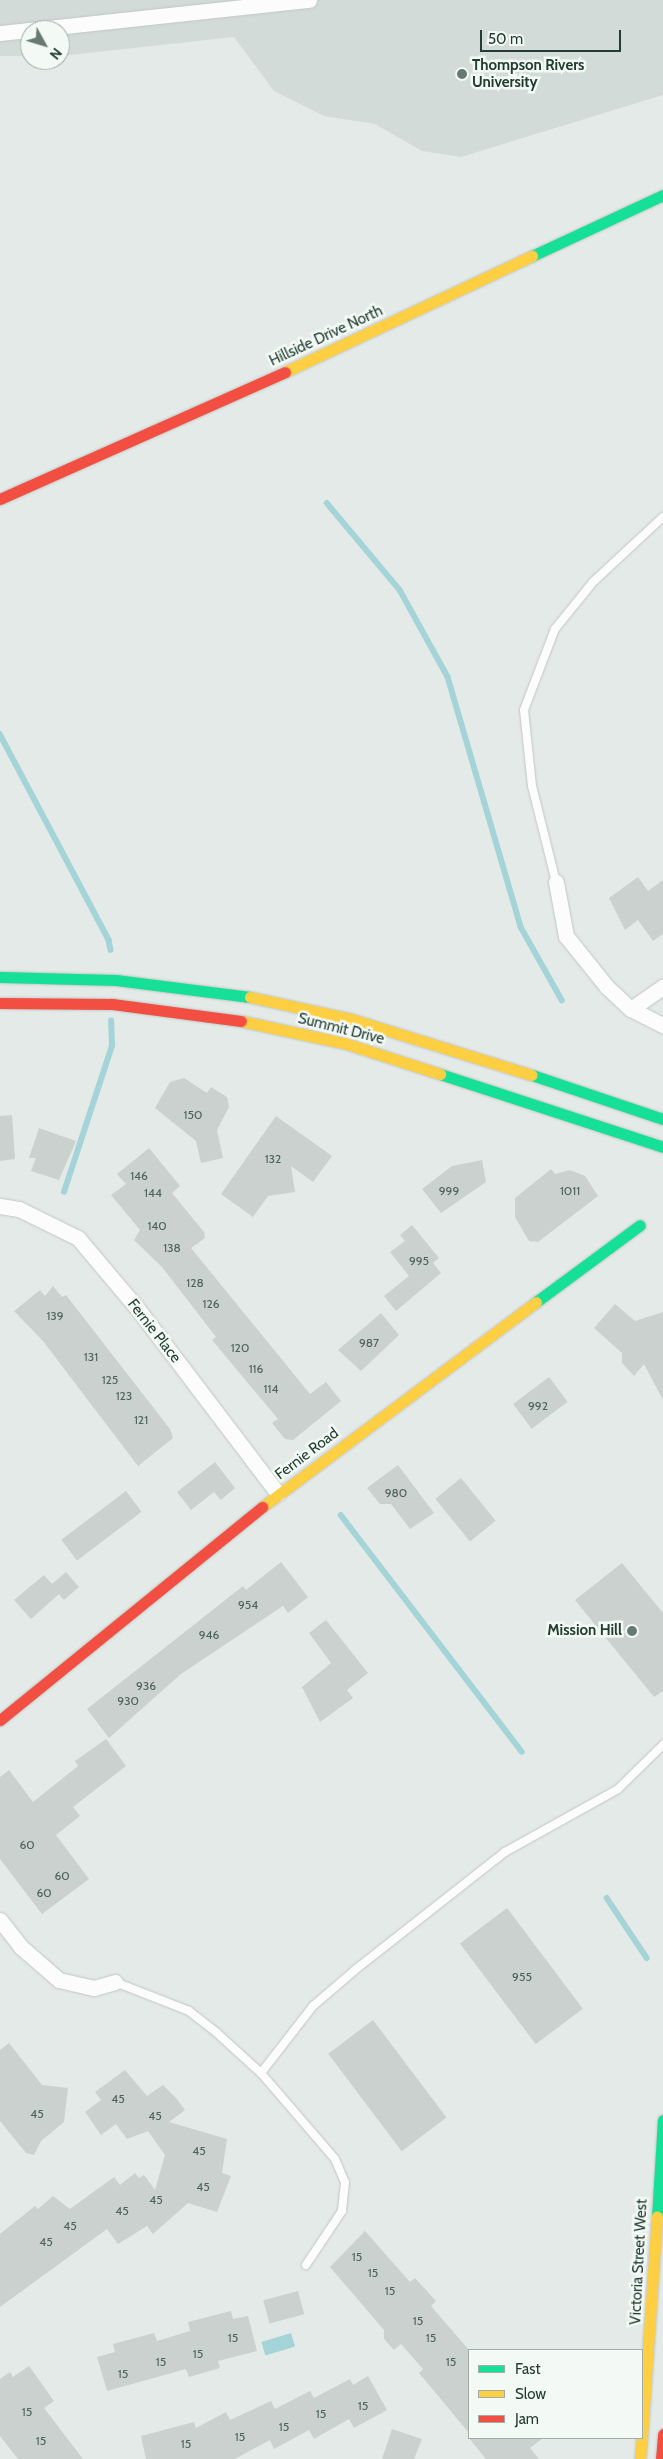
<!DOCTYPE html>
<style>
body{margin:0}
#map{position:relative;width:663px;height:2459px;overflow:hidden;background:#e4eae7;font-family:Cabin,sans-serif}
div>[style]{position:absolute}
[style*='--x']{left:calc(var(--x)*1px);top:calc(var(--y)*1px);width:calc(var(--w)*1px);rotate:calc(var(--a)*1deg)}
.built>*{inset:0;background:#d2dbd7}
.water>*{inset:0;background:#a5d4d8;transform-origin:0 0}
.stream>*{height:5.5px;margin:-2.75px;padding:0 2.75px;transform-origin:2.75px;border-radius:2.75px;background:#a5d4d8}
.building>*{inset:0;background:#cbd1ce;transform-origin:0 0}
.roads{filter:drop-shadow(0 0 1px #c1c7c4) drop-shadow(0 0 1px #c1c7c4)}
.lane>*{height:8px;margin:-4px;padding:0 4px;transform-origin:4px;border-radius:4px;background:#fbfcfb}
.street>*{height:15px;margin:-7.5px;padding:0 7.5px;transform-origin:7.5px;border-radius:7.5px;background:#fbfcfb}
.fast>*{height:11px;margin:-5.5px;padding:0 5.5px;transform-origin:5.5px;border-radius:5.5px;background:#16e098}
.slow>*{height:11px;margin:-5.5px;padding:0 5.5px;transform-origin:5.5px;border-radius:5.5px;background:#ffcf43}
.jam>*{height:11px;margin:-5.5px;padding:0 5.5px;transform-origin:5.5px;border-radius:5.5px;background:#f24e42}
.dots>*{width:14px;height:14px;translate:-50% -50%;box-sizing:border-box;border:2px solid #f3f9f5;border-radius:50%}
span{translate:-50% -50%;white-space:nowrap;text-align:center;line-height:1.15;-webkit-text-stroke:5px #f3f9f5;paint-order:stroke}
.number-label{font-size:12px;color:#4d635b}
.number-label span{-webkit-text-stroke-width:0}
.poi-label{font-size:15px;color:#223d34;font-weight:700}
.left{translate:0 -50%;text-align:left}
.right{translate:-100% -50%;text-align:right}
.street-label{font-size:15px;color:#223d34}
.legend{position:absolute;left:468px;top:2349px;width:175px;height:90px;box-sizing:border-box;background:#f3f9f5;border:1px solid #9faea8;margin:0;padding:6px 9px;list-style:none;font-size:15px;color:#223d34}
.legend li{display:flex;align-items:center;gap:10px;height:25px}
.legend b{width:25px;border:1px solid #9faea8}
.north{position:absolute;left:20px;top:20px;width:50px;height:50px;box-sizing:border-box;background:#f3f9f5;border:1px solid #9faea8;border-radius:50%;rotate:129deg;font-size:14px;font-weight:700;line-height:20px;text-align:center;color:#223d34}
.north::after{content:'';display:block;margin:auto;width:18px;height:22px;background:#667a73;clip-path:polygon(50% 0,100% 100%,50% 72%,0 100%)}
.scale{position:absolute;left:480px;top:30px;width:141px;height:22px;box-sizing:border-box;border:2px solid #223d34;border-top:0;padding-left:6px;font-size:15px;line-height:18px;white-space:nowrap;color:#223d34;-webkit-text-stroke:4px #f3f9f5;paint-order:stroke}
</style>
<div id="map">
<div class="built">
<i style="clip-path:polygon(0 0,663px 0,663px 95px,461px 157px,422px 151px,375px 124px,324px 116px,274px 91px,234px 37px,60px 56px,60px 30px,30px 30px,30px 56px,0 56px)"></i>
</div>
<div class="water">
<i style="left:291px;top:2333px;width:14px;height:31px;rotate:73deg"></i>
</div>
<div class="stream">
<i style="--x:327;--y:503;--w:114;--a:50"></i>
<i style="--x:400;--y:590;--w:99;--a:61.1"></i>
<i style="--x:448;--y:677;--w:260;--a:73.7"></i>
<i style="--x:521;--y:927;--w:84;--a:60.7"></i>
<i style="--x:0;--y:734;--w:233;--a:62.1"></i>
<i style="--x:109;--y:940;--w:10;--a:79"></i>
<i style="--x:64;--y:1192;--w:154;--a:-71.8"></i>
<i style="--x:112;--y:1046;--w:25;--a:-92"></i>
<i style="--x:341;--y:1515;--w:298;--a:52.6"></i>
<i style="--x:607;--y:1898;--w:72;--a:56.3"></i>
</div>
<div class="building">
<i style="clip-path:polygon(638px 877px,648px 891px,663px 880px,663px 934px,653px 941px,638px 920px,625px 930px,609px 898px)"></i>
<i style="clip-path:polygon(184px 1078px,207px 1093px,211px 1087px,227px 1097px,229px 1107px,217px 1130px,223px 1158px,201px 1163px,196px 1141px,155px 1108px,170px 1082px)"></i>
<i style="clip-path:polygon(12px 1115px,15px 1159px,0 1161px,0 1116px)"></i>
<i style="clip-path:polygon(276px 1116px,332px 1156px,313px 1182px,291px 1166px,295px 1192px,268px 1196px,253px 1217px,221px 1194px)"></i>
<i style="clip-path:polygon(39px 1128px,76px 1141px,59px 1180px,31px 1171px,36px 1158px,29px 1158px)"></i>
<i style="clip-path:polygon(149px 1148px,180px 1186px,172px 1193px,204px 1232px,205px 1238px,191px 1248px,310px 1394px,326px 1382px,341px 1401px,293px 1440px,285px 1439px,272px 1423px,278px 1419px,212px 1340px,216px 1337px,162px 1267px,134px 1240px,140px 1230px,111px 1195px,126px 1184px,117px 1174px)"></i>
<i style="clip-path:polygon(482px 1160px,486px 1182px,441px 1213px,422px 1189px,452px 1166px)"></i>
<i style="clip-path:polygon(551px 1169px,555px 1174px,570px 1170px,585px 1176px,598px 1196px,538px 1242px,529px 1241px,515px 1217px,515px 1198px)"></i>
<i style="clip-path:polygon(412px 1225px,439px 1258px,433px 1263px,441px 1273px,396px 1311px,384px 1296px,409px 1276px,390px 1252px,405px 1241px,400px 1235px)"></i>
<i style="clip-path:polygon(53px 1286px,62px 1297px,66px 1295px,170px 1429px,173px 1438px,138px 1466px,43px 1341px,14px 1311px,40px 1290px,45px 1296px)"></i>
<i style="clip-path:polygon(615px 1304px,635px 1321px,663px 1312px,663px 1400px,644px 1364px,634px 1376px,622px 1363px,622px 1353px,594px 1328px)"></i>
<i style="clip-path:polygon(381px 1313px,399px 1335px,361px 1371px,338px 1350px)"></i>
<i style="left:549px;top:1377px;width:31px;height:45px;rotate:53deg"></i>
<i style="clip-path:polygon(215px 1462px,235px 1488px,221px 1500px,214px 1492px,191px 1510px,177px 1492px)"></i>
<i style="clip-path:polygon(398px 1465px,434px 1513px,410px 1529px,391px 1504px,380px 1504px,367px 1488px)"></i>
<i style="left:461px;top:1478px;width:55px;height:33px;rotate:51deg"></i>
<i style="left:126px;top:1491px;width:26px;height:81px;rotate:53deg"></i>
<i style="clip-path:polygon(281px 1562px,308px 1597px,288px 1613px,283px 1606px,181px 1674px,109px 1738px,87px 1709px,243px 1586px,246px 1590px)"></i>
<i style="clip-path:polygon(622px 1563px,663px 1613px,663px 1691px,654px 1697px,575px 1600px)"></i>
<i style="clip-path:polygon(66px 1572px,79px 1587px,64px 1600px,59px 1594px,31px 1619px,14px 1600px,44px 1575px,52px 1584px)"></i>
<i style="clip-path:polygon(326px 1620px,368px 1673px,347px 1690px,353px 1698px,320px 1722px,302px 1687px,331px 1663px,309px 1633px)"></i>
<i style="clip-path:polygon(106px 1739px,126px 1766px,73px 1807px,80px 1816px,56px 1835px,89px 1879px,42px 1914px,0 1859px,0 1777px,9px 1770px,33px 1802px,78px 1766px,75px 1761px)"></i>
<i style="left:507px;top:1908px;width:126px;height:59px;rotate:53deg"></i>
<i style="left:373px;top:2020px;width:122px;height:56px;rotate:53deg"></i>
<i style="clip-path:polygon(9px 2043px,42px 2085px,68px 2088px,64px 2122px,41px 2141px,34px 2155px,26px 2153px,0 2121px,0 2050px)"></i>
<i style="clip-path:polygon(125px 2070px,147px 2096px,163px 2085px,176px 2098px,185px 2110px,169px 2122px,227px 2139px,222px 2173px,231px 2176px,217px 2212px,188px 2203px,153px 2234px,147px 2226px,118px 2244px,107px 2229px,0 2307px,0 2234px,35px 2206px,38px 2209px,53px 2196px,70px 2209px,114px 2177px,120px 2185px,135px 2173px,139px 2178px,144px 2175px,155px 2190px,165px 2155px,148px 2131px,127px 2139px,116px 2124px,101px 2135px,85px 2112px,101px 2100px,95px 2092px)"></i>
<i style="clip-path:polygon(365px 2231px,410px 2282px,415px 2278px,436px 2301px,431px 2306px,469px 2350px,469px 2433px,419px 2373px,423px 2369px,401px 2344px,394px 2350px,384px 2339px,384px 2330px,330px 2267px)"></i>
<i style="left:298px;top:2291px;width:24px;height:36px;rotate:75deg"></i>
<i style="clip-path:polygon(231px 2311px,233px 2319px,248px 2316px,257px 2351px,218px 2361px,220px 2368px,189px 2377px,186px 2369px,107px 2391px,97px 2357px,115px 2352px,113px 2344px,154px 2333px,157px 2341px,190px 2331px,188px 2322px)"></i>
<i style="clip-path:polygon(29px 2366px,54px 2401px,44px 2408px,83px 2459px,18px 2459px,0 2436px,0 2379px,10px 2372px,13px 2377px)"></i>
<i style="clip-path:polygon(368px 2376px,387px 2410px,354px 2428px,349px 2419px,314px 2439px,309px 2430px,274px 2449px,270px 2440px,235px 2459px,146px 2459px,141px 2436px,194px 2422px,196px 2428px,226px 2412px,230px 2420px,271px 2401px,275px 2409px,310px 2391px,314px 2398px,350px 2379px,353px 2385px)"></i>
<i style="clip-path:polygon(392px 2429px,422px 2439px,414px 2459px,382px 2459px)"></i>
<i style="clip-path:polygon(469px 2438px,543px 2438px,530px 2448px,539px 2459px,486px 2459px)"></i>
</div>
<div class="roads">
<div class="lane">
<i style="--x:556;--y:882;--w:99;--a:-104"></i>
<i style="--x:532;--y:786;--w:76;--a:-96"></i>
<i style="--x:524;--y:710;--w:87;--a:-69.1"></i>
<i style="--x:555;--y:629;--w:60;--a:-51"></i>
<i style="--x:593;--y:582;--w:96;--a:-42.9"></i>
<i style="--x:115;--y:1982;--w:79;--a:21.4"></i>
<i style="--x:189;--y:2011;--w:36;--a:38"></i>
<i style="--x:217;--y:2033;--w:59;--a:42.3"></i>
<i style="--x:261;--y:2073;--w:113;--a:49.3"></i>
<i style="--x:335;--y:2159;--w:25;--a:67"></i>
<i style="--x:345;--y:2182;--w:29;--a:96"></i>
<i style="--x:342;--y:2211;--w:65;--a:123.7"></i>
<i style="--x:261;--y:2073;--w:85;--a:-52.2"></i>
<i style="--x:313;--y:2006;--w:55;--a:-40.6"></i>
<i style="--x:355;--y:1970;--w:191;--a:-38.2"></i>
<i style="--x:505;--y:1852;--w:129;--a:-29.1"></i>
<i style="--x:618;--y:1789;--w:63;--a:-44.4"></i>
</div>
<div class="street">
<i style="--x:0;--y:33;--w:311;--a:-6.1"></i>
<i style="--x:556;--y:882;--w:55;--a:79.5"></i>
<i style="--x:566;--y:936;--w:65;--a:51.2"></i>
<i style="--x:607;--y:987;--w:33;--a:43"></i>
<i style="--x:631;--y:1009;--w:36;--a:27"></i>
<i style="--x:631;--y:1009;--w:39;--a:-35"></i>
<i style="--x:0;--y:1206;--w:19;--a:9"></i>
<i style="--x:19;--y:1209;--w:66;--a:26.2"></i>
<i style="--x:78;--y:1238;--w:92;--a:49.9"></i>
<i style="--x:137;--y:1308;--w:233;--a:52.8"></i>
<i style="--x:0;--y:1920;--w:34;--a:52"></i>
<i style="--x:21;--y:1947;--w:50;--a:41"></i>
<i style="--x:59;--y:1980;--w:36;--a:13"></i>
<i style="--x:94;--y:1988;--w:22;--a:-16"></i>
</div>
<div class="fast">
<i style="--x:532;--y:256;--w:145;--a:-25"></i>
<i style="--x:0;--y:977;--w:116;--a:1.5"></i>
<i style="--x:116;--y:980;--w:135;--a:7.2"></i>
<i style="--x:440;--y:1074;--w:235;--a:18.1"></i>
<i style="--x:532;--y:1075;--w:138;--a:18.6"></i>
<i style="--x:536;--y:1302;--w:129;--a:-36.5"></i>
<i style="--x:657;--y:2217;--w:97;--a:-86.5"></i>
</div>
<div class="slow">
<i style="--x:285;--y:372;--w:273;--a:-25.2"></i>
<i style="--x:250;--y:997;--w:103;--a:12.3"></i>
<i style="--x:351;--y:1019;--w:189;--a:17.2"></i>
<i style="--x:241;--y:1021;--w:105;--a:12.1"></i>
<i style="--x:344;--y:1043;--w:101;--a:17.9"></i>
<i style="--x:262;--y:1507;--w:342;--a:-36.8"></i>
<i style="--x:642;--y:2436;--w:220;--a:-86.1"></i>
<i style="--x:640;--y:2459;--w:21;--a:-85"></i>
</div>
<div class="jam">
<i style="--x:0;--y:499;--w:312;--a:-24"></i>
<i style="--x:0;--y:1003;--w:112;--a:0.5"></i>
<i style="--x:112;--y:1004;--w:130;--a:7.5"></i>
<i style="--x:0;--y:1720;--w:338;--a:-39.1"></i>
<i style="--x:661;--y:2459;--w:25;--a:-85"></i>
</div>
</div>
<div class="dots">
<i style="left:462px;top:74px;background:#667a73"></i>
<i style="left:632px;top:1631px;background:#667a73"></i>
</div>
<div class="number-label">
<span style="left:193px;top:1115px">150</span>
<span style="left:273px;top:1159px">132</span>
<span style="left:139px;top:1176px">146</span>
<span style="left:449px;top:1191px">999</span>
<span style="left:570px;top:1191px">1011</span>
<span style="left:153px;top:1193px">144</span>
<span style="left:157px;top:1226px">140</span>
<span style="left:172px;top:1248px">138</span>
<span style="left:419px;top:1261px">995</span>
<span style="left:195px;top:1283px">128</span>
<span style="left:211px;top:1304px">126</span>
<span style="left:55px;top:1316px">139</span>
<span style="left:369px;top:1343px">987</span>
<span style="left:240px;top:1348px">120</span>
<span style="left:91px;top:1357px">131</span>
<span style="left:256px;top:1369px">116</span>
<span style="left:110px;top:1380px">125</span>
<span style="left:271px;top:1389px">114</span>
<span style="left:124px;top:1396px">123</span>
<span style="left:538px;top:1406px">992</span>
<span style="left:141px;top:1420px">121</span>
<span style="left:396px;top:1493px">980</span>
<span style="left:248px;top:1605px">954</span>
<span style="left:209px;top:1635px">946</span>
<span style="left:146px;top:1686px">936</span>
<span style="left:128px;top:1701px">930</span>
<span style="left:27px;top:1845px">60</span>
<span style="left:62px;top:1876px">60</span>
<span style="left:44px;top:1893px">60</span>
<span style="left:522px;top:1977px">955</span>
<span style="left:118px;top:2099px">45</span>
<span style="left:37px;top:2114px">45</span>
<span style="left:155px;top:2116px">45</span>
<span style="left:199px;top:2151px">45</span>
<span style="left:203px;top:2187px">45</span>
<span style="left:156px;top:2200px">45</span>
<span style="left:122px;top:2211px">45</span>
<span style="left:70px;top:2226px">45</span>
<span style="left:46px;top:2242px">45</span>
<span style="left:357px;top:2257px">15</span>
<span style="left:373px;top:2273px">15</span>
<span style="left:390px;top:2291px">15</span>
<span style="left:418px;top:2321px">15</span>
<span style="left:233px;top:2338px">15</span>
<span style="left:431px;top:2338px">15</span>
<span style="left:198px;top:2354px">15</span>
<span style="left:161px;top:2362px">15</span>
<span style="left:451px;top:2362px">15</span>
<span style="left:123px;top:2374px">15</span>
<span style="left:363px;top:2406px">15</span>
<span style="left:27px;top:2412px">15</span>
<span style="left:321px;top:2414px">15</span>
<span style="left:284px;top:2427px">15</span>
<span style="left:240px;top:2437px">15</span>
<span style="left:41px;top:2441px">15</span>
<span style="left:186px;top:2444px">15</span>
</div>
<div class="poi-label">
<span class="left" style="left:472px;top:74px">Thompson Rivers<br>University</span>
<span class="right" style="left:622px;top:1631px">Mission Hill</span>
</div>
<div class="street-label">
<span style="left:326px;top:336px;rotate:-25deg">Hillside Drive North</span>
<span style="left:341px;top:1029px;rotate:14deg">Summit Drive</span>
<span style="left:154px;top:1331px;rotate:52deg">Fernie Place</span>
<span style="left:307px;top:1454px;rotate:-37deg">Fernie Road</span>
<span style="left:639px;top:2262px;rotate:-87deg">Victoria Street West</span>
</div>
<ul class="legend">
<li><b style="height:6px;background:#16e098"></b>Fast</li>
<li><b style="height:6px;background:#ffcf43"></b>Slow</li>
<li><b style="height:6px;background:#f24e42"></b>Jam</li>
</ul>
<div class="north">N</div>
<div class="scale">50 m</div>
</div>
